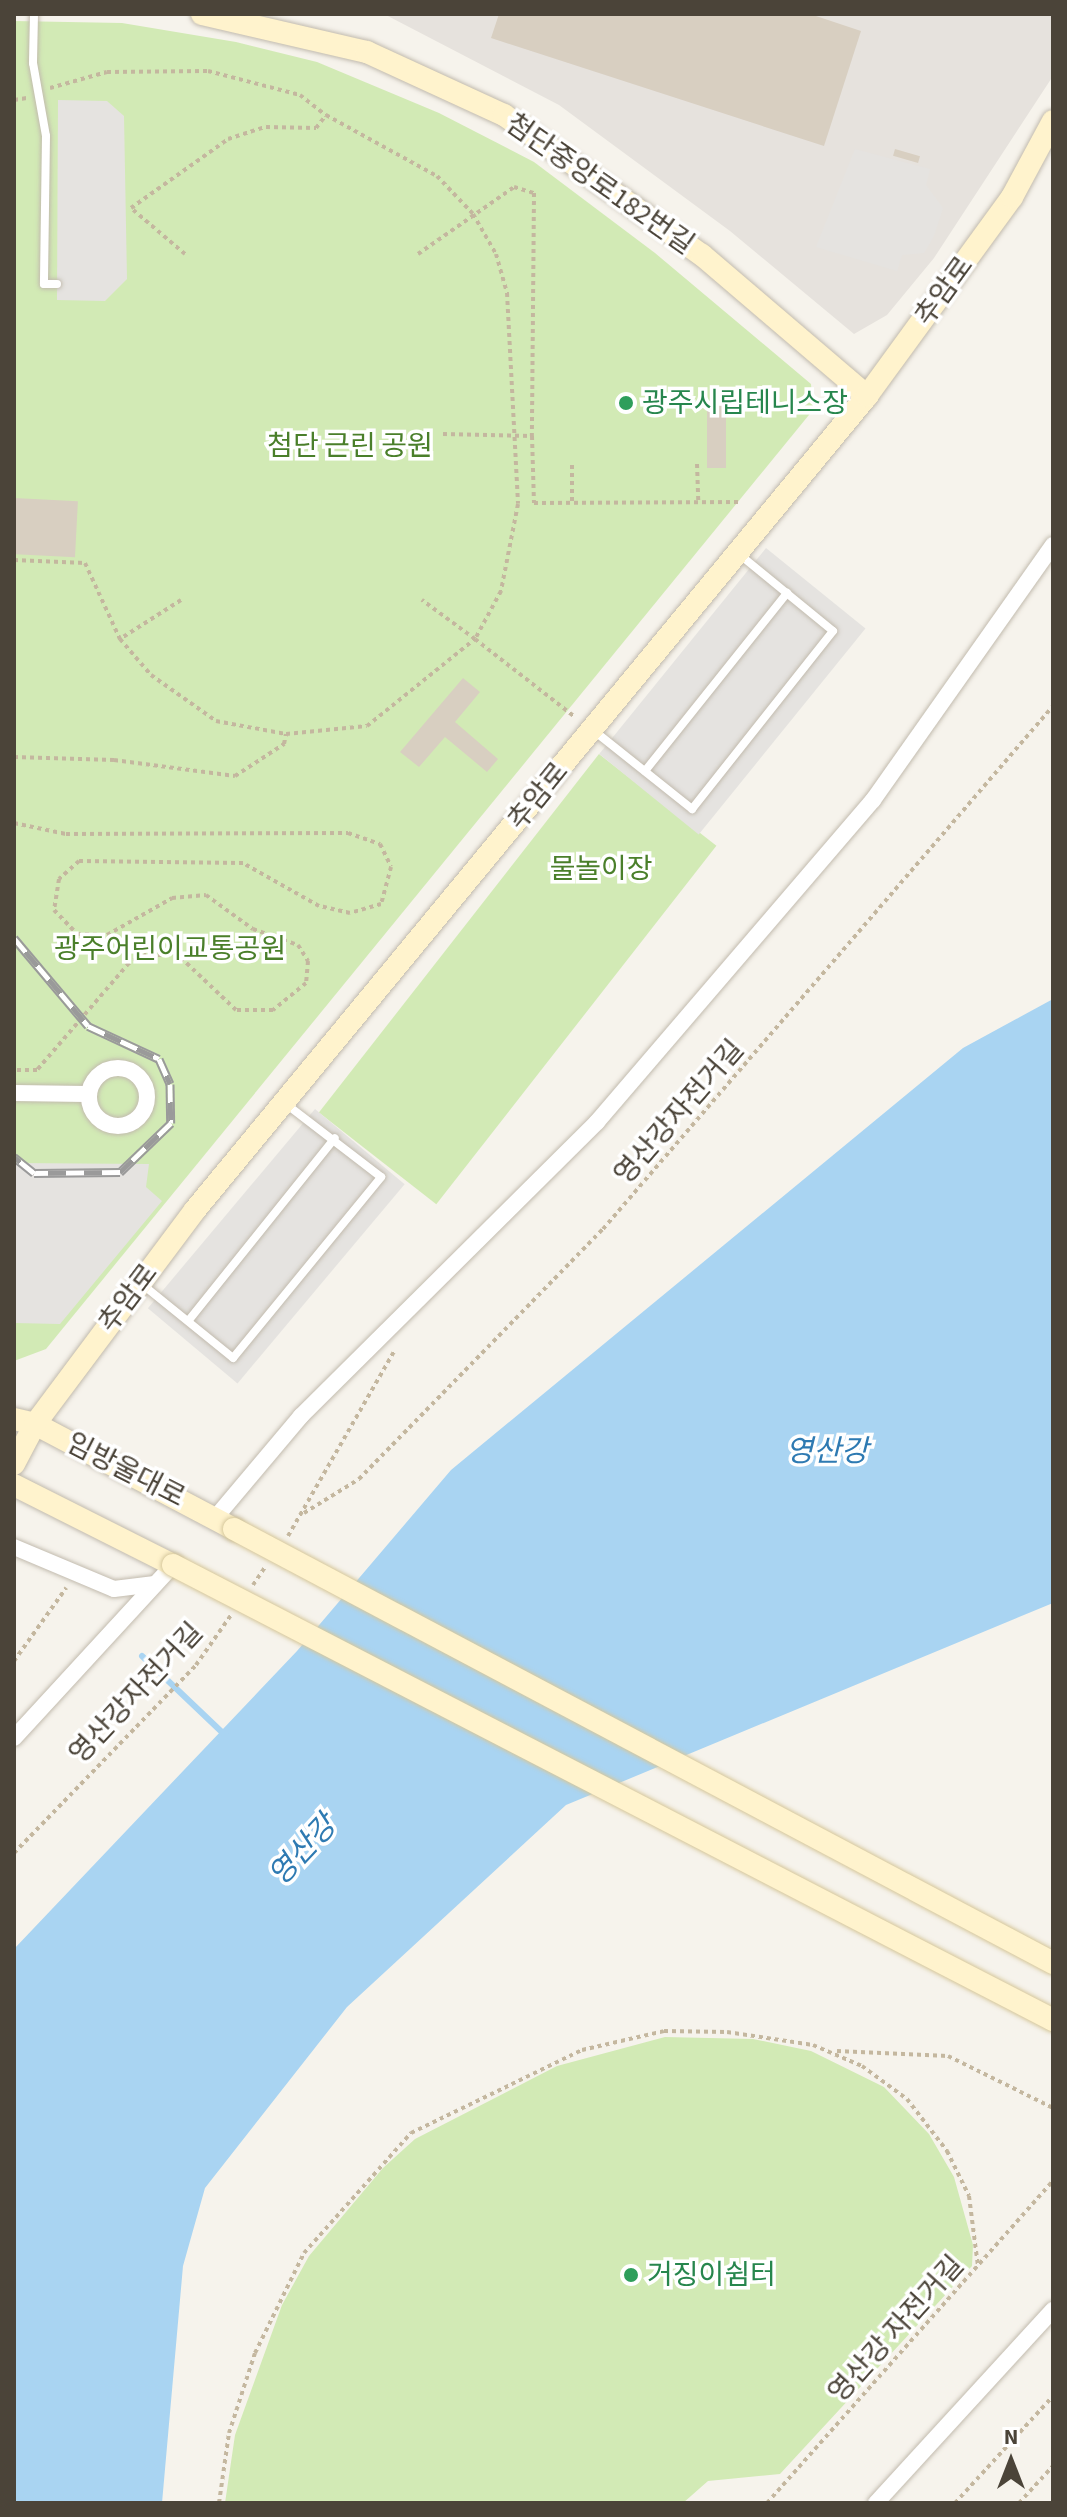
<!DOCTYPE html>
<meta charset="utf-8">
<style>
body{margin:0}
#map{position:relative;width:1067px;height:2517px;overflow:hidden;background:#f6f3ec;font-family:"Source Sans 3","Noto Sans KR",sans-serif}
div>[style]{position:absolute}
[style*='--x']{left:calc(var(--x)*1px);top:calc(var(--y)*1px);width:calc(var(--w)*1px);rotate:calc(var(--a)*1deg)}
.industrial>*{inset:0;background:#e6e2dd}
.green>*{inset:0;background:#d2eab5;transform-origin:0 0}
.parking>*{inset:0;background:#e5e3e0;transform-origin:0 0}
.water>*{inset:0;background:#a9d4f2}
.stream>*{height:6px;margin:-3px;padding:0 3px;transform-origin:3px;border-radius:3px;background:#a9d4f2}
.building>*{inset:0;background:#d8cfc1;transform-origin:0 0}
.path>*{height:4px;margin-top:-2px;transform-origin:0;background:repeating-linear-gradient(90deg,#c4b79f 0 4px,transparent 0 8px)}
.roads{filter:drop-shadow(0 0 2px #c2bbae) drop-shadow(0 0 2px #c2bbae)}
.lane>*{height:8px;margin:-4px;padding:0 4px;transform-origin:4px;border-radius:4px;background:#fff}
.street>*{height:16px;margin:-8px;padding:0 8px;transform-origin:8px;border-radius:8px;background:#fff}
.street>.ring{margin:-8px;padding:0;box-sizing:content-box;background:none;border:16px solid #fff;border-radius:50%}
.secondary>*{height:22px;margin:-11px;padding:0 11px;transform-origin:11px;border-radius:11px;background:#fff3cd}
.rail>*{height:9px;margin-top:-4.5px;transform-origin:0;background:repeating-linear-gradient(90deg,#fff 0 18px,#9a9a9a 0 36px);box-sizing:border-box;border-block:2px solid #9a9a9a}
.bridges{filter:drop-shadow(0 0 2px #d6c79b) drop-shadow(0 0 2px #d6c79b)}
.secondary-bridge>*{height:22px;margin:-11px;padding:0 11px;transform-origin:11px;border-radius:11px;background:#fff3cd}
.dots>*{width:22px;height:22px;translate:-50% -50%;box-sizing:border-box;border:4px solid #fff;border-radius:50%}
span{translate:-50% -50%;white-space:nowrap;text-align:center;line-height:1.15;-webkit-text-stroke:7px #fff;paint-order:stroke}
.street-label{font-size:28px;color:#4b4439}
.leisure-label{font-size:28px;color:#27864d}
.left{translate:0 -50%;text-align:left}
.park-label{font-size:28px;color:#4a7f2a}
.water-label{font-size:30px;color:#2e7ab2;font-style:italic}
.frame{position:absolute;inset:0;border:16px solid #4b4439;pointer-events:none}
.north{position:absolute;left:971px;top:2421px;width:80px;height:80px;-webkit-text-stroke:6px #fff;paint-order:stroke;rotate:0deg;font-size:22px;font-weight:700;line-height:32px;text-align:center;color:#4b4439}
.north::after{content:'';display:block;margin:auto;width:28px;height:36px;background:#4b4439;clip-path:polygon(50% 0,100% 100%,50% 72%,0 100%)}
</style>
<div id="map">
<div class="industrial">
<i style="clip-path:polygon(384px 14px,1053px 14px,1053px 76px,934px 258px,887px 315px,854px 334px,730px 231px,559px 105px)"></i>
</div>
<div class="green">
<i style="clip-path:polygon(14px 21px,122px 23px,236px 42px,317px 62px,439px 113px,534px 162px,655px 253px,811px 384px,813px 410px,46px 1349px,14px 1361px)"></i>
<i style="left:599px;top:754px;width:149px;height:455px;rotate:38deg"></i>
<i style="clip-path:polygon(665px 2037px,753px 2039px,811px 2051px,884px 2087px,929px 2134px,954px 2177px,973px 2245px,972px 2266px,780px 2474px,708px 2481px,683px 2503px,225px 2503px,235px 2435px,282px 2305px,309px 2256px,383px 2168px,415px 2139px,557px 2066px)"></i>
</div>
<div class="parking">
<i style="clip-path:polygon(58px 100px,107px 101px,124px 116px,127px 279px,105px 301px,57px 300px)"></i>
<i style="clip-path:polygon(855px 149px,930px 169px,926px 185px,943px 208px,934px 236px,924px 253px,902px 255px,897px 271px,816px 247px)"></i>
<i style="left:766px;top:548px;width:128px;height:265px;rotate:39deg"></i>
<i style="left:315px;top:1109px;width:117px;height:260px;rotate:40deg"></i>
<i style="clip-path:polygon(14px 1163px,149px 1164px,146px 1187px,162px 1201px,60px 1324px,14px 1323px)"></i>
</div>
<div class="water">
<i style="clip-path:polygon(1053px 999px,1053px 1603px,566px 1805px,347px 2007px,205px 2188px,183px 2266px,162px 2503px,14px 2503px,14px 1949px,297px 1651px,451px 1470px,963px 1048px)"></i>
</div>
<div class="stream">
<i style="--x:142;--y:1656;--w:116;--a:43.6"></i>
</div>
<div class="building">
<i style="clip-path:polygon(499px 14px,810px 14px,861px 31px,824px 146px,491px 38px)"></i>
<i style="left:895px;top:149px;width:26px;height:7px;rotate:16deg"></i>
<i style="left:707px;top:405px;width:19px;height:63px"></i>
<i style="left:14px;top:498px;width:64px;height:56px;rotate:3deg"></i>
<i style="clip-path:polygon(463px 678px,480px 692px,455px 722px,498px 759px,487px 772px,445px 737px,419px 767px,400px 752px)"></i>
</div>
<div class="path">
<i style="--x:50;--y:88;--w:59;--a:-15.7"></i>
<i style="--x:107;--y:72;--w:101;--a:-0.6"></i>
<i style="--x:208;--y:71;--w:95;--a:14.6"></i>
<i style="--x:300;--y:95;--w:33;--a:38"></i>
<i style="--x:14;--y:100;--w:13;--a:-9"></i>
<i style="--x:185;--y:254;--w:71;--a:-139.6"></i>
<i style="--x:131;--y:208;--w:119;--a:-35.4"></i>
<i style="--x:228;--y:139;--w:40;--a:-18"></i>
<i style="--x:266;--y:127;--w:50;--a:1.1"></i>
<i style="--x:316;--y:128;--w:16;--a:-52"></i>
<i style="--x:326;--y:115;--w:127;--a:28.8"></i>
<i style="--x:437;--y:176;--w:52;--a:46.5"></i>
<i style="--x:473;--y:214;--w:46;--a:60.1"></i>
<i style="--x:496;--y:254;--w:41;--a:74.2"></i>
<i style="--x:507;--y:293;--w:211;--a:87"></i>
<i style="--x:518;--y:504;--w:89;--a:101.1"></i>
<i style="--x:501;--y:591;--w:55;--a:118.4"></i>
<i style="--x:475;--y:639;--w:66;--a:-143.7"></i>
<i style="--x:418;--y:254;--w:117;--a:-34.9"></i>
<i style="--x:514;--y:187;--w:21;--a:17"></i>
<i style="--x:534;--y:193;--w:243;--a:90.5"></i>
<i style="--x:443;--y:434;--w:89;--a:1.3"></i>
<i style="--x:532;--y:436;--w:67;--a:88.3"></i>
<i style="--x:534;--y:503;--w:207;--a:-0.3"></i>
<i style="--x:697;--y:464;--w:38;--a:88"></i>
<i style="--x:572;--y:465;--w:38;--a:90"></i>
<i style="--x:14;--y:560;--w:71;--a:2.4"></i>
<i style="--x:85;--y:563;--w:84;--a:65.3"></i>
<i style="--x:181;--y:600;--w:72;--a:147.4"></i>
<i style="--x:120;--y:639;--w:48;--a:49.3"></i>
<i style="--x:151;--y:675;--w:80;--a:35.3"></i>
<i style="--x:216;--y:721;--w:71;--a:10.5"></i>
<i style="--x:14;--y:757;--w:100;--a:1.7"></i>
<i style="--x:114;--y:760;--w:122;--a:7.5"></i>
<i style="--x:235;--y:776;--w:59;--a:-33.1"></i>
<i style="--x:284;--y:744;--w:10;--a:-79"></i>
<i style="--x:286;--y:734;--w:81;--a:-5.6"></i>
<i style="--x:367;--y:726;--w:139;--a:-38.9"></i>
<i style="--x:475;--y:639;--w:127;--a:38"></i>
<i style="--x:14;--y:823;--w:53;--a:11.9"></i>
<i style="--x:66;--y:834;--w:282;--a:-0.2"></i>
<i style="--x:348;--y:833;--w:34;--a:19"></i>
<i style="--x:380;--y:844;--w:25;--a:64"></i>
<i style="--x:391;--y:867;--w:38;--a:105"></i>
<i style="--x:381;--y:904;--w:32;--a:164"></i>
<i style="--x:350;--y:913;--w:32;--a:-167"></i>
<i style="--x:319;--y:906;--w:87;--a:-150.5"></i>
<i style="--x:243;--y:863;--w:164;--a:-179.3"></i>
<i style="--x:79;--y:861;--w:27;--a:138"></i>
<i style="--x:59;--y:879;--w:31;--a:99"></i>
<i style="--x:54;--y:910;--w:33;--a:46"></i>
<i style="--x:77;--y:934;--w:30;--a:2"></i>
<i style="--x:107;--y:935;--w:75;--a:-29.6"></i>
<i style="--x:172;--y:898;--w:34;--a:-5"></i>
<i style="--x:206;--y:895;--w:58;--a:35.9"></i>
<i style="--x:253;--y:929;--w:48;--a:19.6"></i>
<i style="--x:298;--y:945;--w:19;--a:58"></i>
<i style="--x:308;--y:961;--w:22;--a:95"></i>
<i style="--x:306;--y:983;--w:43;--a:140.7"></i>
<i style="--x:273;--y:1010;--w:37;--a:180"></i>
<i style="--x:236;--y:1010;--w:80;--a:-136.5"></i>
<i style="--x:178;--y:955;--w:34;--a:180"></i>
<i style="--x:144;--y:955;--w:17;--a:152"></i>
<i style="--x:129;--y:963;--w:141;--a:130.7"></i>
<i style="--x:37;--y:1070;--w:23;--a:180"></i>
<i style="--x:304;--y:1513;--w:65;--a:-31.7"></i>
<i style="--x:359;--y:1479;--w:349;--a:-45.7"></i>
<i style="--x:603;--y:1229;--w:690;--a:-49.29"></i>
<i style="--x:288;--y:1536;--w:215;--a:-60.1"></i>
<i style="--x:253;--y:1585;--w:23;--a:-56"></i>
<i style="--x:14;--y:1661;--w:90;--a:-54.5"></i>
<i style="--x:14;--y:1853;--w:262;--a:-45.9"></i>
<i style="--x:196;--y:1665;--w:61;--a:-55"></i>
<i style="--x:837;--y:2051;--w:111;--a:2.6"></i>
<i style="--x:948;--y:2056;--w:117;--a:26.3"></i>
<i style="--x:219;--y:2503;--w:71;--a:-81.9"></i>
<i style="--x:229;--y:2433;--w:84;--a:-72"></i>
<i style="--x:255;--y:2353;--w:111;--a:-63.9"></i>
<i style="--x:304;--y:2253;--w:161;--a:-48.3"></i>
<i style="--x:411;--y:2133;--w:190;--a:-25.9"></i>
<i style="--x:582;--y:2050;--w:84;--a:-13"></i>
<i style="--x:664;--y:2031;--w:63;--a:0.9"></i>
<i style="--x:727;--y:2032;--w:87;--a:8.6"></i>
<i style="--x:813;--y:2045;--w:53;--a:23.2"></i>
<i style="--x:862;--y:2066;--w:56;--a:36.3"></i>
<i style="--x:907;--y:2099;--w:66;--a:52.4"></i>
<i style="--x:947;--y:2151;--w:50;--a:63.9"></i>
<i style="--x:969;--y:2196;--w:71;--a:82.7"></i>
<i style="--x:767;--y:2503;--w:431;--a:-48.4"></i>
<i style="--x:955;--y:2503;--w:145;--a:-47.5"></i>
<i style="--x:1019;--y:2503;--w:50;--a:-47.4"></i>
</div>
<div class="roads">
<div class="lane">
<i style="--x:34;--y:14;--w:49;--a:91.2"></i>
<i style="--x:33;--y:63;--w:74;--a:79.9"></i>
<i style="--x:46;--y:136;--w:148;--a:90.8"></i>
<i style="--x:44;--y:284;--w:13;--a:0"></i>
<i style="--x:593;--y:730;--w:127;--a:38.6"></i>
<i style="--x:692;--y:809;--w:227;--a:-51.6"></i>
<i style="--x:833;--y:631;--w:122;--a:-140.7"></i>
<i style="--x:645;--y:771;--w:228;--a:-51.4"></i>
<i style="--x:143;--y:1285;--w:116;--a:39"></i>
<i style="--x:233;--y:1358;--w:234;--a:-50.7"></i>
<i style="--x:381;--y:1177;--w:120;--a:-142.5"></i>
<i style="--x:189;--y:1320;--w:233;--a:-51.3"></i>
</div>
<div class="street">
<i class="ring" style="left:89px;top:1068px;width:42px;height:42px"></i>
<i style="--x:14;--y:1093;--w:72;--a:0.8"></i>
<i style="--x:216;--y:1517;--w:132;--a:-49.9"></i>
<i style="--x:301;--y:1416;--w:417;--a:-44.8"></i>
<i style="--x:597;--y:1122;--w:424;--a:-49.4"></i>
<i style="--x:873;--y:800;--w:312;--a:-54.8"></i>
<i style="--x:14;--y:1547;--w:108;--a:22.8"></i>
<i style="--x:114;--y:1589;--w:41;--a:-7"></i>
<i style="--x:14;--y:1738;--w:235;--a:-47.4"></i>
<i style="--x:876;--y:2503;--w:262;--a:-47.5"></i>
</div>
<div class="secondary">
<i style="--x:202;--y:14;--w:169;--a:13"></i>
<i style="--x:367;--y:52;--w:151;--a:24.7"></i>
<i style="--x:504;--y:115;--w:242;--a:35.3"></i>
<i style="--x:702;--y:255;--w:217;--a:40.5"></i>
<i style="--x:14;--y:1419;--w:22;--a:13"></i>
<i style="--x:35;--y:1424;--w:225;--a:27.8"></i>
<i style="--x:14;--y:1464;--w:45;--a:-62.3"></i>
<i style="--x:35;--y:1424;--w:267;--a:-53.2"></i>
<i style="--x:195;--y:1210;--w:1056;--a:-50.46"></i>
<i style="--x:867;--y:396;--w:246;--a:-53.9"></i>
<i style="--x:1012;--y:197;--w:86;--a:-61.7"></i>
<i style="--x:14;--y:1485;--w:178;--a:26.7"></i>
</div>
</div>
<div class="rail">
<i style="--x:14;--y:938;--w:115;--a:49.9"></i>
<i style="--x:88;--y:1026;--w:78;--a:24.9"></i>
<i style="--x:159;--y:1059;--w:27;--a:66"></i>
<i style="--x:170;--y:1084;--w:39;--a:89"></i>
<i style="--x:171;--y:1123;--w:71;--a:136.1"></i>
<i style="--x:120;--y:1172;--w:86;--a:179.3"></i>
<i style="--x:34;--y:1173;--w:26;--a:-141"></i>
</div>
<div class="bridges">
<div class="secondary-bridge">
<i style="--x:234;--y:1529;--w:927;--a:27.92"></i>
<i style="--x:173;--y:1565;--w:991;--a:27.34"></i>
</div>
</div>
<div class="dots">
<i style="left:626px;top:403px;background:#2e9e5b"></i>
<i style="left:631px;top:2275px;background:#2e9e5b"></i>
</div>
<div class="street-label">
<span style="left:600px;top:184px;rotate:35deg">첨단중앙로182번길</span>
<span style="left:944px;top:291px;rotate:-54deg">추암로</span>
<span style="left:538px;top:796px;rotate:-51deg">추암로</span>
<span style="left:679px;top:1112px;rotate:-49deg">영산강자전거길</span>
<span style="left:128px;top:1298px;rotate:-53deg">추암로</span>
<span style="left:126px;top:1470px;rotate:27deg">임방울대로</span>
<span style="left:136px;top:1693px;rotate:-47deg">영산강자전거길</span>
<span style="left:896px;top:2329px;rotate:-48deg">영산강 자전거길</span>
</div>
<div class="leisure-label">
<span class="left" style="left:642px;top:403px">광주시립테니스장</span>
<span class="left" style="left:647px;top:2275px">거징이쉼터</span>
</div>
<div class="park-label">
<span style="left:350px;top:446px">첨단 근린 공원</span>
<span style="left:601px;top:869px">물놀이장</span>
<span style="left:170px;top:949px">광주어린이교통공원</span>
</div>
<div class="water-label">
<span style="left:827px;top:1452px">영산강</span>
<span style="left:303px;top:1851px;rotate:-47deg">영산강</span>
</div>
<div class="frame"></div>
<div class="north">N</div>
</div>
